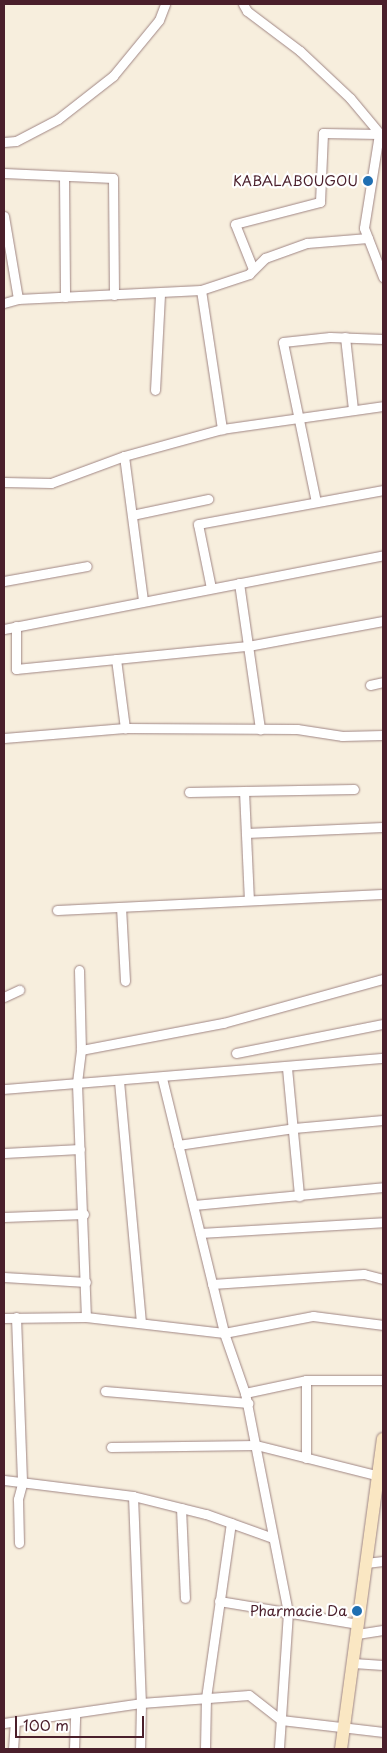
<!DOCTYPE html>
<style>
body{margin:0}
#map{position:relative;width:387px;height:1753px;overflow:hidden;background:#f7eedd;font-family:"Playpen Sans",sans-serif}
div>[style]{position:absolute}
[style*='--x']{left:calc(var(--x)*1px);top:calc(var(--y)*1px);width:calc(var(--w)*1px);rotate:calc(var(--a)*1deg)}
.roads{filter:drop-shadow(0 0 1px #a08684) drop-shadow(0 0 1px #a08684)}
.street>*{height:9px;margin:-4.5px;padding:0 4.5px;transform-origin:4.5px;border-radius:4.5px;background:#fff}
.secondary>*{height:12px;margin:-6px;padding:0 6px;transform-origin:6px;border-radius:6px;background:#fae7c3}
.dots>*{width:14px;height:14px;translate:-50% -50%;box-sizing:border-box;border:2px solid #fff;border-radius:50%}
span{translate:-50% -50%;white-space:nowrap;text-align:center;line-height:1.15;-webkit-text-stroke:4.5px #fff;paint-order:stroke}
.poi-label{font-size:14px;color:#4a1f2b}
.right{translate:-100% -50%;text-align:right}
.frame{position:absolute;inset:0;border:5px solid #4a1f2b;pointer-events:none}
.scale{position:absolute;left:15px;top:1716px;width:129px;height:22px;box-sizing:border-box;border:2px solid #4a1f2b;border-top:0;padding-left:6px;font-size:15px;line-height:18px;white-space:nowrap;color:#4a1f2b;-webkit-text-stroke:4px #fff;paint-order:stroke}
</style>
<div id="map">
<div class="roads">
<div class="street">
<i style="--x:243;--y:4;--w:8;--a:60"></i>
<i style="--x:247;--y:11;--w:66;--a:37"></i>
<i style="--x:300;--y:51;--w:69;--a:43.2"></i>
<i style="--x:350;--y:98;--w:48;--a:50"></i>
<i style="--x:4;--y:142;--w:12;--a:-5"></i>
<i style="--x:16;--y:141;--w:47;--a:-27.6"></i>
<i style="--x:58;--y:119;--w:70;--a:-38"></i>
<i style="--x:113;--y:76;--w:72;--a:-50.6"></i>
<i style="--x:159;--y:20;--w:17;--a:-69"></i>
<i style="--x:4;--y:173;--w:109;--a:2.6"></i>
<i style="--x:113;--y:178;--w:117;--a:89.5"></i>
<i style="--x:64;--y:176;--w:121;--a:89.5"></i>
<i style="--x:4;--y:216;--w:84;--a:80.4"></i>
<i style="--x:253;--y:269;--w:48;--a:-111.8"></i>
<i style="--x:235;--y:224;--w:88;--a:-14.5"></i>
<i style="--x:320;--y:202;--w:69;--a:-87.5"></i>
<i style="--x:323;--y:133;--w:56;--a:1"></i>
<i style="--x:379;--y:134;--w:95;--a:99.1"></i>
<i style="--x:364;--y:228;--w:53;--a:68.8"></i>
<i style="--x:201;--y:290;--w:141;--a:81.4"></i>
<i style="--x:4;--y:303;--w:15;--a:-16"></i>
<i style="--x:18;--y:299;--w:183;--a:-2.8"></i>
<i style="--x:201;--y:290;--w:51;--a:-18.4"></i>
<i style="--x:249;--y:274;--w:23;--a:-45"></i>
<i style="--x:265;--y:258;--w:45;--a:-19.7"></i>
<i style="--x:307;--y:243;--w:61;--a:-4.7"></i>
<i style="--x:345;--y:337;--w:73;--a:83.7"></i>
<i style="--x:155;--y:390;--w:97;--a:-87"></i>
<i style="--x:124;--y:456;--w:146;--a:82.5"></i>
<i style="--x:4;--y:482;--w:47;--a:1.2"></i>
<i style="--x:51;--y:483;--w:78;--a:-20.3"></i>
<i style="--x:124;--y:456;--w:102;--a:-15.4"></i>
<i style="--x:222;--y:429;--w:163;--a:-8.1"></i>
<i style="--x:316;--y:502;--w:163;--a:-101.7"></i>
<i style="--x:283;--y:342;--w:47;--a:-6.1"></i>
<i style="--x:330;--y:337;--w:53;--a:2.2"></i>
<i style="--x:132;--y:515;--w:78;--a:-11.9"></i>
<i style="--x:4;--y:581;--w:84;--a:-10.2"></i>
<i style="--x:239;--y:583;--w:148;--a:81.8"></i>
<i style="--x:211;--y:588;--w:65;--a:-101.5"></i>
<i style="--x:198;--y:524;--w:188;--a:-10.4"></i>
<i style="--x:16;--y:626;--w:43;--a:90"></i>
<i style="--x:16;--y:669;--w:233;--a:-5.7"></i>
<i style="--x:248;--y:646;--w:137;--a:-10.5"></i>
<i style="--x:4;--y:629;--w:386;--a:-11"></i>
<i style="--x:116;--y:659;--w:70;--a:82.6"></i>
<i style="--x:370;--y:685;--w:13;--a:-13"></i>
<i style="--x:4;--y:738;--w:121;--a:-4.7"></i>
<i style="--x:125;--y:728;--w:172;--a:0.3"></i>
<i style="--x:297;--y:729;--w:46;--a:8.8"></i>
<i style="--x:342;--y:736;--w:41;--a:-1.4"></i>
<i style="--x:244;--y:791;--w:109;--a:87.4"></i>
<i style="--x:189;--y:792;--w:165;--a:-1"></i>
<i style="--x:246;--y:833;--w:137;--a:-2.5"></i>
<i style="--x:121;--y:907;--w:74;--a:86.9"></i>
<i style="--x:57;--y:910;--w:326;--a:-2.8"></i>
<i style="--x:79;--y:970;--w:80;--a:88.6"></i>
<i style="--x:81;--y:1050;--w:34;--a:97"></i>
<i style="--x:77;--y:1084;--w:233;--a:87.8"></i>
<i style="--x:4;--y:997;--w:17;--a:-25"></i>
<i style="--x:81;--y:1050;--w:145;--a:-10.8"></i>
<i style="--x:223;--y:1023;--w:166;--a:-15.4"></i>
<i style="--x:236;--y:1053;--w:150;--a:-11.2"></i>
<i style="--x:287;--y:1068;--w:129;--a:84.6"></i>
<i style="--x:162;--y:1078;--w:262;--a:76.3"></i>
<i style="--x:224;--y:1333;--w:64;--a:70.7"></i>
<i style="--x:245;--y:1393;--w:223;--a:78.9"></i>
<i style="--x:288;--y:1612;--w:137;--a:93.8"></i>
<i style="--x:119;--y:1081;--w:241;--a:84.8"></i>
<i style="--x:4;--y:1089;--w:380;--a:-4.7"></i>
<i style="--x:178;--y:1145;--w:117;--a:-8.3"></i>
<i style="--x:294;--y:1128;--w:89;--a:-5.1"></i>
<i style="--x:4;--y:1153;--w:76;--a:-3"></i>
<i style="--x:194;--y:1205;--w:190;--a:-5.4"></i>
<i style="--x:4;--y:1217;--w:80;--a:-2.1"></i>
<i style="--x:200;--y:1233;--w:183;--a:-3.4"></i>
<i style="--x:4;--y:1277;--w:82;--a:3.5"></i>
<i style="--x:212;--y:1284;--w:152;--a:-3.8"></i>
<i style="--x:364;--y:1274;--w:20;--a:15"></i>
<i style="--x:16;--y:1317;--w:167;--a:87.9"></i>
<i style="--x:22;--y:1484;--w:16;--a:105"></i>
<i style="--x:18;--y:1499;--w:44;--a:88.7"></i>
<i style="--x:4;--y:1318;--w:82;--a:-0.7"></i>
<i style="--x:86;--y:1317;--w:139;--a:6.6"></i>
<i style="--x:224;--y:1333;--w:91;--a:-10.8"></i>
<i style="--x:313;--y:1316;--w:71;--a:7.3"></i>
<i style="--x:306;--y:1380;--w:78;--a:90"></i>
<i style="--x:105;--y:1391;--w:144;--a:4.8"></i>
<i style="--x:245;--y:1393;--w:62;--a:-12"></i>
<i style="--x:306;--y:1380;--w:77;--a:0"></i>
<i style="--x:111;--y:1447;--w:145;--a:-0.8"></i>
<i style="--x:256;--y:1445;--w:131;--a:14.1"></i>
<i style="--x:4;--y:1480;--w:130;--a:7.1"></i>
<i style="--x:133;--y:1496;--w:75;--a:13.9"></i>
<i style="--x:206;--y:1514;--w:71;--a:19.7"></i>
<i style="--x:133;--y:1496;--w:207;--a:87.8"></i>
<i style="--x:141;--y:1703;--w:46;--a:91.2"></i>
<i style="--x:181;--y:1508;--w:90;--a:87.5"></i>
<i style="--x:366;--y:1563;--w:17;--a:-7"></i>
<i style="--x:219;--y:1601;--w:141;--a:9.4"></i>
<i style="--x:357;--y:1634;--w:26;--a:-9"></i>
<i style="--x:353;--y:1663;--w:30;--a:4"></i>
<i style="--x:4;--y:1723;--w:138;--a:-8.3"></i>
<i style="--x:141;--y:1703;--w:108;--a:-4.2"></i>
<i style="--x:249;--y:1695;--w:41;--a:38"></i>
<i style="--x:281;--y:1720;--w:103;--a:6.7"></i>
<i style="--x:13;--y:1749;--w:27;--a:-86"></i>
<i style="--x:74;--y:1749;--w:36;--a:-88"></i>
<i style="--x:205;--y:1749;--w:51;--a:-88.9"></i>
<i style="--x:206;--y:1698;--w:177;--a:-81.9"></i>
</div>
<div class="secondary">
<i style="--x:341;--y:1749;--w:313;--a:-82.3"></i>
</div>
</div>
<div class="dots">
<i style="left:368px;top:181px;background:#1f6fb2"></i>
<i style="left:357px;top:1611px;background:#1f6fb2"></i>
</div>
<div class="poi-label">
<span class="right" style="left:358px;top:181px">KABALABOUGOU</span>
<span class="right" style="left:347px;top:1611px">Pharmacie Da</span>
</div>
<div class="frame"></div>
<div class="scale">100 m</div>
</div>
